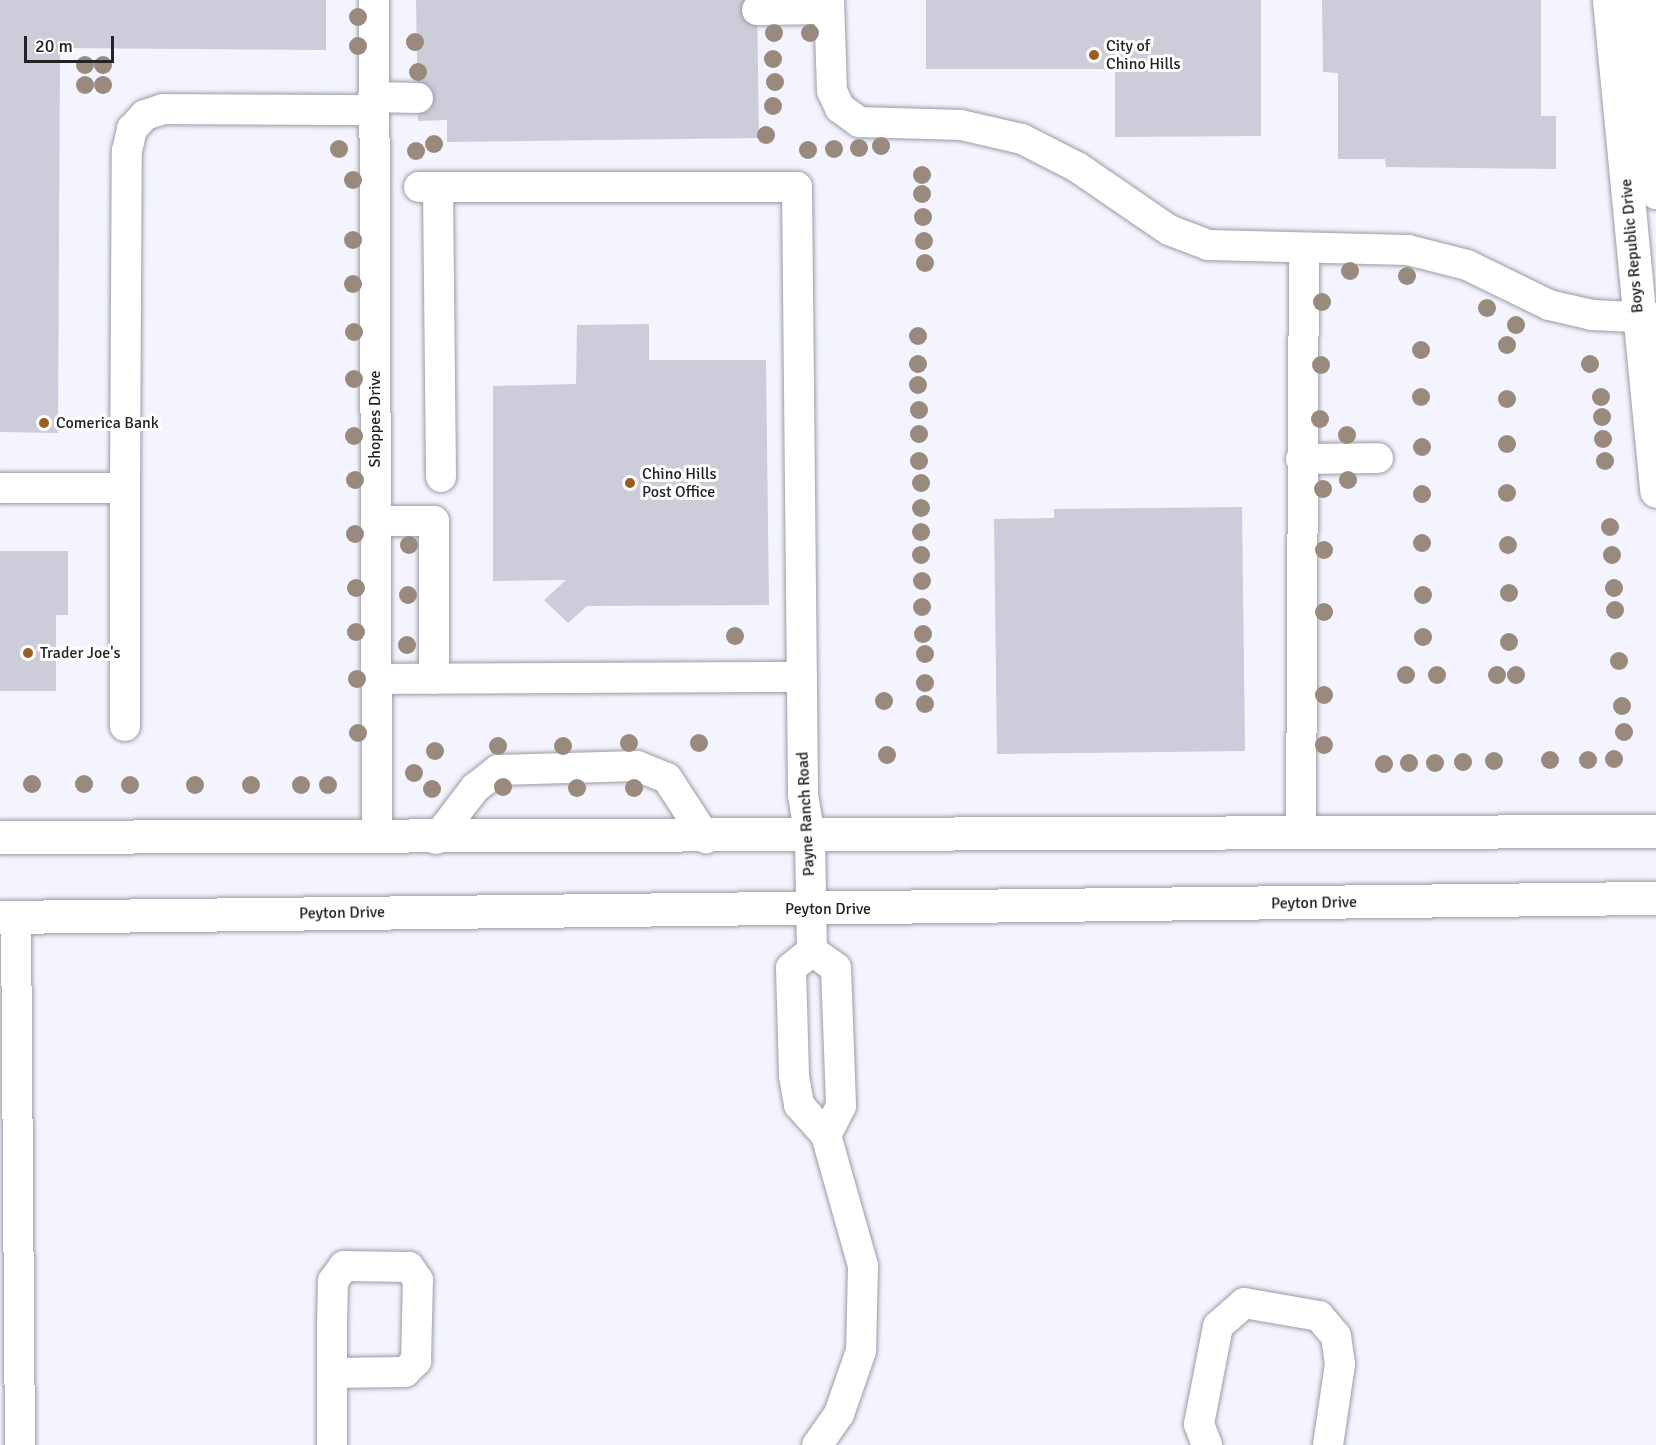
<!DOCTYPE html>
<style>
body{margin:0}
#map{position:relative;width:1656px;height:1445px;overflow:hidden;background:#f3f4fd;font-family:Signika,sans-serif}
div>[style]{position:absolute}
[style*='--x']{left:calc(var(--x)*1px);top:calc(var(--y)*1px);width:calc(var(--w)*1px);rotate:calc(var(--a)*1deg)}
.building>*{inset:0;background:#cdcdd9}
.roads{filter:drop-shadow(0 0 2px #9a9ba6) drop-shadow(0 0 2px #9a9ba6)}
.minor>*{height:30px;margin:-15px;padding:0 15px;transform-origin:15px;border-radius:15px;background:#fff}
.major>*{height:33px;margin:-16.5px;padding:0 16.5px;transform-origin:16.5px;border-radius:16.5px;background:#fff}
.trees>*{width:18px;height:18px;margin:-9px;border-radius:50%;background:#9a8a7e}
.dots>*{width:16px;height:16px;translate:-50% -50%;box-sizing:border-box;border:3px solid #fff;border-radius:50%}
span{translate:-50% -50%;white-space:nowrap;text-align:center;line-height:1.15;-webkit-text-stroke:6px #fff;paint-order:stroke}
.poi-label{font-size:16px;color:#222227}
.left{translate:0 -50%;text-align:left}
.street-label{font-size:16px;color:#222227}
.scale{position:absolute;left:24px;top:36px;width:90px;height:27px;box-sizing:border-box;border:3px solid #222227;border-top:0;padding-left:8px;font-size:18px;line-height:21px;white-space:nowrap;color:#222227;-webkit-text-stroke:4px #fff;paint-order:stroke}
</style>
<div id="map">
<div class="building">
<i style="clip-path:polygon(0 0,326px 0,326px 50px,60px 48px,58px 433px,0 432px)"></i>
<i style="clip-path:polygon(416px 0,757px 0,759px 138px,447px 142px,447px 120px,418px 121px)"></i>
<i style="clip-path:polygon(926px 0,1261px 0,1261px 136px,1115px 137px,1115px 69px,926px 69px)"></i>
<i style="clip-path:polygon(1322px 0,1541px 0,1541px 116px,1556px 116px,1556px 169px,1386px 167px,1385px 159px,1338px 159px,1338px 73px,1323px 72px)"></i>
<i style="clip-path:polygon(649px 324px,649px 360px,766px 360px,769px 605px,587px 606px,568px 623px,544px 600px,566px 580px,493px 581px,493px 386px,576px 384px,577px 325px)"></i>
<i style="clip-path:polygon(1242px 507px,1245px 751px,997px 754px,994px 519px,1054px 518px,1054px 509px)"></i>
<i style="clip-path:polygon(0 551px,68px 551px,68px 615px,56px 615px,56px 691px,0 691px)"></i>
</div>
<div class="roads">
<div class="minor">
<i style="--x:374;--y:0;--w:838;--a:89.79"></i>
<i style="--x:829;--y:0;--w:91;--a:88.1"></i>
<i style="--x:832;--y:91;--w:19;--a:65"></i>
<i style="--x:840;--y:108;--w:24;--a:36"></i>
<i style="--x:859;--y:122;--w:102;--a:1.7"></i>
<i style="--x:961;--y:125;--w:63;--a:12.9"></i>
<i style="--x:1022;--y:139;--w:62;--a:27"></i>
<i style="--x:1077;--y:167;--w:112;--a:34.4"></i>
<i style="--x:1169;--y:230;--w:42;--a:21"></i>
<i style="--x:1208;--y:245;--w:200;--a:1.4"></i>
<i style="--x:1408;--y:250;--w:61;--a:14.3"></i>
<i style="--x:1467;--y:265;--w:91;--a:26"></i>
<i style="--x:1549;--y:305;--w:44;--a:13.1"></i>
<i style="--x:1592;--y:315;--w:64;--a:2.7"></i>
<i style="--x:757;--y:10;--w:72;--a:-0.8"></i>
<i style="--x:373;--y:97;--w:45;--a:1.3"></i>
<i style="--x:419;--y:187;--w:378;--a:0"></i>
<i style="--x:797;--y:187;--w:608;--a:89.43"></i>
<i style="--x:803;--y:795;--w:43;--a:80.5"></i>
<i style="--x:810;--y:837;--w:114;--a:89"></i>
<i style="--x:438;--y:188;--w:289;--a:89.4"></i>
<i style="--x:1301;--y:459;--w:77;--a:-0.7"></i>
<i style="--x:0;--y:488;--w:125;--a:0"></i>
<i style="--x:125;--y:488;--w:337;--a:-89.7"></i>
<i style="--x:127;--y:151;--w:23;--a:-77"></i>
<i style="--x:132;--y:129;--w:19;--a:-47"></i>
<i style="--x:145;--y:115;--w:19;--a:-18"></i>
<i style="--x:163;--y:109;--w:210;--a:0.3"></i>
<i style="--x:125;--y:488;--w:238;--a:90"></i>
<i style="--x:376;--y:521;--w:58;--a:0"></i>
<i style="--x:434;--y:521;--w:158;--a:90"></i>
<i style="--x:377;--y:679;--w:425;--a:-0.3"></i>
<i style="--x:1301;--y:834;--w:585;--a:-89.71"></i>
<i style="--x:436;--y:839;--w:64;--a:-52.6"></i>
<i style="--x:475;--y:788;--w:29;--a:-38"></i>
<i style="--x:498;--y:770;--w:139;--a:-1.6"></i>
<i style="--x:637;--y:766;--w:32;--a:22"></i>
<i style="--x:667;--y:778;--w:72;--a:57"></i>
<i style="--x:16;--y:917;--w:528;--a:89.57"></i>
<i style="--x:812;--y:951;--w:27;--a:141"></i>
<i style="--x:791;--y:968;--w:108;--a:88.4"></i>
<i style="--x:794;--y:1076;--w:29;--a:80"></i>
<i style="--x:799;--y:1105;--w:40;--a:48"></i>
<i style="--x:826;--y:1135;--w:136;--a:74.2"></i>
<i style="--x:863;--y:1266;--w:85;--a:91.3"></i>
<i style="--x:861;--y:1351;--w:67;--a:109.2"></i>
<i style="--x:839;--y:1414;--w:38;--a:125"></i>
<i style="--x:812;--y:951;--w:29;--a:35"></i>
<i style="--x:836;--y:968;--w:138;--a:87.9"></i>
<i style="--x:841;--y:1106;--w:33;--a:117"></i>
<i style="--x:332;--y:1373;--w:73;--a:-0.8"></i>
<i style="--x:405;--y:1372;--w:16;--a:-45"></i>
<i style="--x:416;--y:1361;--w:81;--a:-88.6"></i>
<i style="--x:418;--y:1280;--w:16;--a:-125"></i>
<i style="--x:409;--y:1267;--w:65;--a:-179.1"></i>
<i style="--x:344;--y:1266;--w:19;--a:126"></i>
<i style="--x:333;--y:1281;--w:43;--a:91.3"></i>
<i style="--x:332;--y:1324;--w:121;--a:90"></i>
<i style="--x:1207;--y:1445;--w:22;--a:-111"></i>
<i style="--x:1199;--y:1424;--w:100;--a:-79"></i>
<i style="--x:1218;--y:1326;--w:35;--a:-41"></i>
<i style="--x:1244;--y:1303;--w:76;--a:9.8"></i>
<i style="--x:1319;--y:1316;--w:26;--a:50"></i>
<i style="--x:1336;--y:1336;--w:28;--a:82"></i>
<i style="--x:1340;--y:1364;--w:82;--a:98.4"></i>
</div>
<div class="major">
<i style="--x:1609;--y:0;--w:493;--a:84.5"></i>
<i style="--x:1639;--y:0;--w:193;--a:84.9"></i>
<i style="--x:0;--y:837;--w:1656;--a:-0.21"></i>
<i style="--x:0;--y:917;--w:1656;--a:-0.66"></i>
</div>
</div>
<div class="trees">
<i style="left:358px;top:17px"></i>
<i style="left:774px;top:33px"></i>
<i style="left:810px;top:33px"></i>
<i style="left:415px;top:42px"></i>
<i style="left:358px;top:46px"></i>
<i style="left:773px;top:59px"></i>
<i style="left:85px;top:65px"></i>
<i style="left:103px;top:65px"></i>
<i style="left:418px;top:72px"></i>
<i style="left:775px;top:82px"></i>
<i style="left:85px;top:85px"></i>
<i style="left:103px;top:85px"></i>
<i style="left:773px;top:106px"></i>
<i style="left:766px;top:135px"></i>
<i style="left:434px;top:144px"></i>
<i style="left:881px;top:146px"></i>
<i style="left:859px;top:148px"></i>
<i style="left:339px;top:149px"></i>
<i style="left:834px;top:149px"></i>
<i style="left:808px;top:150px"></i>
<i style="left:416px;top:151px"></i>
<i style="left:922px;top:175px"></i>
<i style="left:353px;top:180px"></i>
<i style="left:922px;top:194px"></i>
<i style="left:923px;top:217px"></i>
<i style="left:353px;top:240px"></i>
<i style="left:924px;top:241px"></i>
<i style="left:925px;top:263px"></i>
<i style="left:1350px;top:271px"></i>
<i style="left:1407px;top:276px"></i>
<i style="left:353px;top:284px"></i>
<i style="left:1322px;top:302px"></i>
<i style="left:1487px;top:308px"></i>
<i style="left:1516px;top:325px"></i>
<i style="left:354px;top:332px"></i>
<i style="left:918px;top:336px"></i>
<i style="left:1507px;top:345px"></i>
<i style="left:1421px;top:350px"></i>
<i style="left:918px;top:364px"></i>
<i style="left:1590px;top:364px"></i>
<i style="left:1321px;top:365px"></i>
<i style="left:354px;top:379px"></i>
<i style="left:918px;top:385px"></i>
<i style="left:1421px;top:397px"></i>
<i style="left:1601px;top:397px"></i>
<i style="left:1507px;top:399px"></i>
<i style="left:919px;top:410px"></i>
<i style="left:1602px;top:417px"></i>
<i style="left:1320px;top:419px"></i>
<i style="left:919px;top:434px"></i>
<i style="left:1347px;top:435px"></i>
<i style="left:354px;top:436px"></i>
<i style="left:1603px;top:439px"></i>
<i style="left:1507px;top:444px"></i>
<i style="left:1422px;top:447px"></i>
<i style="left:919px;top:461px"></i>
<i style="left:1605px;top:461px"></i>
<i style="left:355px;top:480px"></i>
<i style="left:1348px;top:480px"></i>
<i style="left:921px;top:483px"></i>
<i style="left:1323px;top:489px"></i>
<i style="left:1507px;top:493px"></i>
<i style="left:1422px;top:494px"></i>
<i style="left:921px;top:508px"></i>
<i style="left:1610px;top:527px"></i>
<i style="left:921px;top:532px"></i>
<i style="left:355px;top:534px"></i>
<i style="left:1422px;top:543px"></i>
<i style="left:409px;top:545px"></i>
<i style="left:1508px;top:545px"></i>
<i style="left:1324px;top:550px"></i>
<i style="left:921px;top:555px"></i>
<i style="left:1612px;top:555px"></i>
<i style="left:922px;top:581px"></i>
<i style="left:356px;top:588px"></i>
<i style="left:1614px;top:588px"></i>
<i style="left:1509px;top:593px"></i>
<i style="left:408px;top:595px"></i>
<i style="left:1423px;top:595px"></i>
<i style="left:922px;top:607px"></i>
<i style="left:1615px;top:610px"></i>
<i style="left:1324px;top:612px"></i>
<i style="left:356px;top:632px"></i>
<i style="left:923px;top:634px"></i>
<i style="left:735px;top:636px"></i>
<i style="left:1423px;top:637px"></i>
<i style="left:1509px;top:642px"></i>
<i style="left:407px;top:645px"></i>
<i style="left:925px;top:654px"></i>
<i style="left:1619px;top:661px"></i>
<i style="left:1406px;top:675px"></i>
<i style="left:1437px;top:675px"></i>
<i style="left:1497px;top:675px"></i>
<i style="left:1516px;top:675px"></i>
<i style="left:357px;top:679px"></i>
<i style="left:925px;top:683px"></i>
<i style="left:1324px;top:695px"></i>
<i style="left:884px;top:701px"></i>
<i style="left:925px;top:704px"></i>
<i style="left:1622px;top:706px"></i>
<i style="left:1624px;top:732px"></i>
<i style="left:358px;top:733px"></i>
<i style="left:629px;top:743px"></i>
<i style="left:699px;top:743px"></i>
<i style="left:1324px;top:745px"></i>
<i style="left:498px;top:746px"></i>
<i style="left:563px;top:746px"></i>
<i style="left:435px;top:751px"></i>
<i style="left:887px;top:755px"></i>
<i style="left:1614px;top:759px"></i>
<i style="left:1550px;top:760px"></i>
<i style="left:1588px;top:760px"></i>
<i style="left:1494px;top:761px"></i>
<i style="left:1463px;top:762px"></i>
<i style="left:1409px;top:763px"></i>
<i style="left:1435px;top:763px"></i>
<i style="left:1384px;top:764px"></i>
<i style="left:414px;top:773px"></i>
<i style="left:32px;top:784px"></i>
<i style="left:84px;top:784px"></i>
<i style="left:130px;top:785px"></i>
<i style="left:195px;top:785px"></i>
<i style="left:251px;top:785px"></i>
<i style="left:301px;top:785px"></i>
<i style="left:328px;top:785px"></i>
<i style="left:503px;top:787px"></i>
<i style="left:577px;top:788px"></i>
<i style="left:634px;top:788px"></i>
<i style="left:432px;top:789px"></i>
</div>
<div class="dots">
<i style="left:1094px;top:55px;background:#9a5e21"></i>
<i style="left:44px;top:423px;background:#9a5e21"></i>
<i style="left:630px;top:483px;background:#9a5e21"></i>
<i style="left:28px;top:653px;background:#9a5e21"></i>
</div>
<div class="poi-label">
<span class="left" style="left:1106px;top:55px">City of<br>Chino Hills</span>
<span class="left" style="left:56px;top:423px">Comerica Bank</span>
<span class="left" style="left:642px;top:483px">Chino Hills<br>Post Office</span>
<span class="left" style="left:40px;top:653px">Trader Joe's</span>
</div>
<div class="street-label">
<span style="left:1632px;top:246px;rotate:-95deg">Boys Republic Drive</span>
<span style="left:375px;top:419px;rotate:-90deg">Shoppes Drive</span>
<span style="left:806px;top:814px;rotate:-93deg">Payne Ranch Road</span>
<span style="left:1314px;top:903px;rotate:-1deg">Peyton Drive</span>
<span style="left:828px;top:909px">Peyton Drive</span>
<span style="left:342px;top:913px;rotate:-1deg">Peyton Drive</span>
</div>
<div class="scale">20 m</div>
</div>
